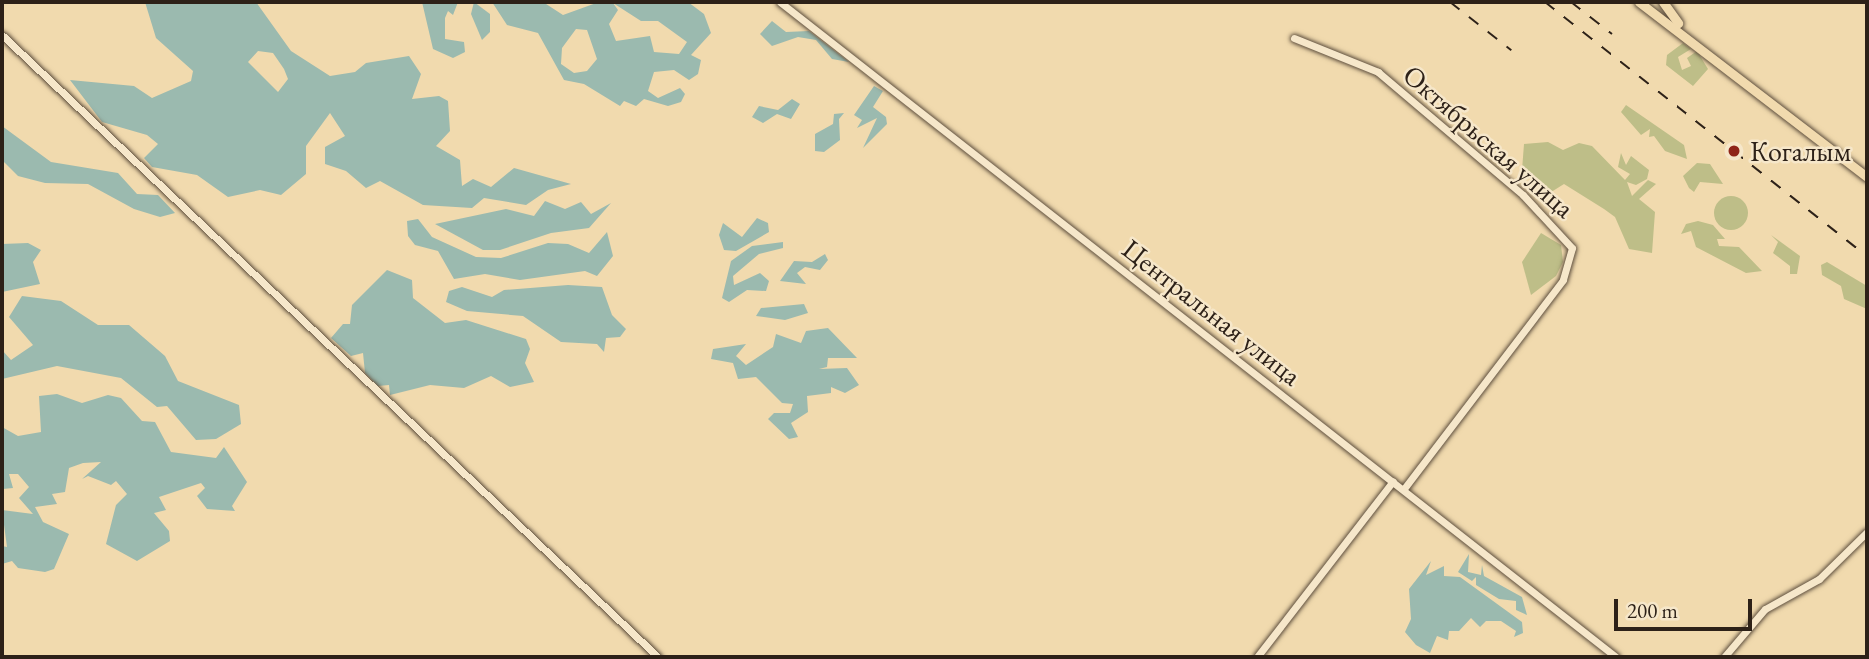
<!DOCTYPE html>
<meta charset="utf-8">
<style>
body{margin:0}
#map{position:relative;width:1869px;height:659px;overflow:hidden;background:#f1daae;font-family:"EB Garamond",serif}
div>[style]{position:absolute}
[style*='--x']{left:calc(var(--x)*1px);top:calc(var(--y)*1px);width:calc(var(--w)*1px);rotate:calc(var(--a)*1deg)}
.green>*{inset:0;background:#bebe88}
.round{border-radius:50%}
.water>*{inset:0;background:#9bbaaf}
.roads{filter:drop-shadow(0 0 2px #5e4f3e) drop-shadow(0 0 2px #5e4f3e)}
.minor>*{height:7px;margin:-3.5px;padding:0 3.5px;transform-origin:3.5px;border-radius:3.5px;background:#f6e7ca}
.major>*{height:9px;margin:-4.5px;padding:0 4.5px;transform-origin:4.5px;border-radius:4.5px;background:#f1daae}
.rail>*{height:2px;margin-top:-1px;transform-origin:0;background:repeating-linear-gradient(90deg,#2d2118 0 12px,transparent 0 24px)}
.dots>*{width:19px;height:19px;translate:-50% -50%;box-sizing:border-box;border:4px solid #f6e7ca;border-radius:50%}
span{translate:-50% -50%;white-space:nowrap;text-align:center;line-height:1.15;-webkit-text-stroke:5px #f6e7ca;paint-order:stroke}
.street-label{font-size:28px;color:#2d2118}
.poi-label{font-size:28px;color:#2d2118}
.left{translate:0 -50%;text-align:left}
.frame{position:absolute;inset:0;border:4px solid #2d2118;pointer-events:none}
.scale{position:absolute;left:1614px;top:599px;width:138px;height:32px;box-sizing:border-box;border:4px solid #2d2118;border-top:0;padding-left:9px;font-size:21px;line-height:24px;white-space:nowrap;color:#2d2118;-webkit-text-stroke:5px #f6e7ca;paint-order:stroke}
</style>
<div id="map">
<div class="green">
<i style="clip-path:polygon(1683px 43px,1691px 49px,1678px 57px,1682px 70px,1691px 66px,1687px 58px,1697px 51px,1708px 69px,1693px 86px,1666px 65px,1667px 55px)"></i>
<i style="clip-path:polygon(1626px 105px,1684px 145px,1687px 159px,1665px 151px,1654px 136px,1649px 137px,1650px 129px,1641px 135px,1621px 112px)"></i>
<i style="clip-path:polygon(1548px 142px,1563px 150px,1579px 143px,1592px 146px,1625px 180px,1630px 174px,1618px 167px,1621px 153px,1626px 165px,1631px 156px,1649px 170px,1647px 179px,1636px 185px,1627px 182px,1632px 196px,1648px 180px,1656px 184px,1639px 199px,1655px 212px,1652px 253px,1629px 249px,1615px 217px,1604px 209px,1564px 184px,1548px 194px,1522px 170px,1524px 144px)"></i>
<i style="clip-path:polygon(1697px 163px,1710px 164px,1723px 184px,1700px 182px,1694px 192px,1689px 188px,1683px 176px)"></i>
<i class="round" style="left:1714px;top:196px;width:34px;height:34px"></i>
<i style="clip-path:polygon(1698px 221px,1713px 225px,1725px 239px,1717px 239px,1719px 246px,1739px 247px,1762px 271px,1746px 273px,1696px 247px,1691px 231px,1681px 234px,1686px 224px)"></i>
<i style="clip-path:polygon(1541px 233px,1561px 245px,1563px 262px,1556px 276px,1531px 295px,1522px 262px)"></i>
<i style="clip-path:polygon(1771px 235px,1800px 256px,1797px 274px,1790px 274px,1790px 266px,1773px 253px,1778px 242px)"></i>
<i style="clip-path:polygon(1827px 262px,1867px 286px,1867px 309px,1844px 299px,1841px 286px,1822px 275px,1821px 265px)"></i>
</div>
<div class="water">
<i style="clip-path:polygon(evenodd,145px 2px,256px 2px,291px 51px,330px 76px,355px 72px,366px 63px,409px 56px,421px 74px,412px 99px,439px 96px,448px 101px,450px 131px,436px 146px,460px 160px,462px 186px,473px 179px,491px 187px,514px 168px,571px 184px,548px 190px,526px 205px,484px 198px,472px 208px,423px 205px,380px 181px,366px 188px,346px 171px,325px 164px,325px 147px,345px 136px,330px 113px,306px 146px,306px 174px,281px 195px,260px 190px,228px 197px,197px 175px,152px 167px,144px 158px,158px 144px,147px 135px,102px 122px,70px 80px,134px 86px,152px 98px,191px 81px,193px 71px,156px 38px,145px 2px,258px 51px,273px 53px,284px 69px,288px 79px,278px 92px,248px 62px,258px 51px)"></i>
<i style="clip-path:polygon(422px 2px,458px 2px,453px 15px,448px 11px,445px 18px,445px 39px,464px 42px,465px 52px,453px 58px,433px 49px)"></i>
<i style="clip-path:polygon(474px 2px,490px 14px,490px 32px,482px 40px,471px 14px)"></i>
<i style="clip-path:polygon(evenodd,492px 2px,543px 2px,563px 15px,599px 2px,688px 2px,704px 14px,711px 33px,691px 55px,701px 60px,698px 74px,689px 80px,674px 70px,654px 72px,648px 91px,658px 98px,680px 88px,685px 94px,681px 102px,668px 106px,644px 99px,636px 106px,624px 101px,620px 106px,584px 84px,564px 80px,538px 33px,507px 25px,492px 2px,613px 3px,641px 21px,658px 21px,687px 42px,679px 54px,654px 52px,650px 36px,616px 41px,609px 24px,618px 10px,613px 3px,492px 2px,576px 29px,587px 30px,597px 59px,587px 71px,574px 73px,561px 64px,562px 48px,576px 29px)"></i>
<i style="clip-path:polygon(772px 21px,786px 32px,809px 31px,849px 62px,832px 59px,816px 40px,798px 37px,772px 46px,760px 34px)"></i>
<i style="clip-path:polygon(874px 86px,883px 91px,873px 107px,886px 117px,887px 124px,863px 148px,877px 118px,857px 128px,862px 120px,854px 115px)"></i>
<i style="clip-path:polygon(792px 99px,800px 104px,791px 119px,777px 114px,763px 123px,752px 117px,759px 106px,778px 110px)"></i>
<i style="clip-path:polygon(844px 113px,839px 119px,840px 140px,824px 152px,815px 151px,815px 134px,833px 124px,834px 114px)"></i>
<i style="clip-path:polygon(2px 126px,51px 162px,118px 173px,137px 194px,158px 195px,175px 213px,160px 217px,134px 209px,88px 184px,45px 183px,18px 176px,2px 160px)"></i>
<i style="clip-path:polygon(545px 201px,565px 209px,581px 202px,591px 214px,611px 203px,589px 228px,551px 233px,500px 250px,483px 250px,435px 224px,506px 209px,534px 216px)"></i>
<i style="clip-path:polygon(757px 218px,768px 223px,769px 232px,736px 251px,724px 250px,719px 235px,723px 223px,742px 237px)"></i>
<i style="clip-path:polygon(418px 219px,432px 237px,476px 257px,501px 258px,548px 243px,568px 244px,589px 253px,607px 232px,613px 256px,597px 276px,585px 271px,520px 280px,485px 274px,454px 279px,438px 251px,415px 245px,408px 236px,407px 221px)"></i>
<i style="clip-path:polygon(783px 242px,783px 248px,759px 254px,733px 276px,734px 285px,760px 273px,769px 281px,766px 291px,747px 290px,729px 302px,722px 298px,731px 261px,752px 246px)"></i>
<i style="clip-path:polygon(28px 243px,41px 250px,33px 262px,40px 284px,2px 292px,2px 244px)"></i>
<i style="clip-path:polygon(825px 254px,828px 260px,820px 270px,805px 267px,797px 273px,806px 284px,780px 281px,794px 261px,812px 262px)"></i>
<i style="clip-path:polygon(387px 270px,412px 280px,413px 298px,445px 323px,466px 320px,526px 339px,530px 349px,525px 363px,534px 382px,510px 387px,491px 376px,464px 388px,430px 385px,390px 395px,389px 385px,378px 386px,365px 373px,363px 353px,351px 356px,331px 338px,343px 324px,350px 324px,352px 305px)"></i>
<i style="clip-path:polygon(568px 285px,602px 287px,612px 315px,626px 329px,620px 337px,606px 338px,604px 352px,597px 344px,561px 342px,523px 316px,467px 311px,446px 302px,449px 291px,462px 287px,492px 297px,504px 290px)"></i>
<i style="clip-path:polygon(22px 296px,61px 301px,98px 325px,129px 325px,165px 356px,178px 381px,239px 405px,241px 424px,216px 439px,196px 440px,167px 406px,157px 407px,121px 378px,57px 366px,2px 379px,2px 350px,11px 360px,33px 345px,9px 317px)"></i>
<i style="clip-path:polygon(804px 304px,808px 313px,785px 320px,756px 316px,761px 308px)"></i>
<i style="clip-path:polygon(828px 328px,857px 358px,828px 358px,827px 367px,819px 369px,847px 368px,859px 385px,845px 393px,831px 387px,831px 393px,807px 396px,808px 412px,791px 423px,798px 437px,789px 439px,768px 419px,774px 413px,790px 413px,793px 404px,782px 403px,756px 377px,738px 379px,733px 363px,711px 359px,713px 349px,746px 344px,736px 356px,746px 365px,773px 347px,776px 334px,801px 343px,806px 331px)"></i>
<i style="clip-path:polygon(57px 394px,82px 403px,108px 395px,121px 398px,142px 421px,155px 422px,171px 452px,216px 458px,224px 447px,247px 482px,232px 506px,235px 511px,207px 509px,197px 496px,205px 488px,201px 483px,159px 497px,166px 510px,154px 513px,169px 531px,170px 541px,137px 561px,106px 544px,116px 505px,127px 494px,116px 481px,111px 485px,88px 476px,82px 479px,101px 462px,83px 463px,69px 468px,65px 492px,52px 494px,57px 504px,35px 507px,43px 522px,69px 534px,54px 569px,45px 572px,18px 568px,12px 561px,2px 564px,2px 546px,7px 547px,2px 510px,33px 514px,19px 498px,29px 487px,18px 474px,9px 474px,13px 488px,3px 489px,2px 427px,18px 436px,41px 432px,39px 396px)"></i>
<i style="clip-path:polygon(1469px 554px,1468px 572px,1481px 575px,1482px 565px,1484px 576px,1522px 597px,1527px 615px,1516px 610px,1516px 601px,1499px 599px,1476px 585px,1476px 577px,1472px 581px,1458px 572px)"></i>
<i style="clip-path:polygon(1431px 561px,1426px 575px,1444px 566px,1444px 576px,1460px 577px,1522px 622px,1523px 633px,1514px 637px,1516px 631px,1501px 621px,1486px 621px,1480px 627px,1471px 618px,1459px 631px,1449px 631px,1448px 640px,1437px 636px,1430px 653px,1416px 645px,1405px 632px,1411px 619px,1409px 589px)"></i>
</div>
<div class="roads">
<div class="minor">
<i style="--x:780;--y:2;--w:1062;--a:38.08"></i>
<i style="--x:2;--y:35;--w:904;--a:43.48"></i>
<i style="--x:1294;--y:38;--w:91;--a:22"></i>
<i style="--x:1378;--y:72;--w:190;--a:40.3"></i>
<i style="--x:1523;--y:195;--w:72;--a:47.2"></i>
<i style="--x:1572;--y:248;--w:33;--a:106"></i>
<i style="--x:1563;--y:280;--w:263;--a:127.3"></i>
<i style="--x:1257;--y:657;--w:222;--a:-52.3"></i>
<i style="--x:1724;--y:657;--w:63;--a:-49.5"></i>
<i style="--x:1765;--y:609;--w:62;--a:-29.1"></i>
<i style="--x:1819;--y:579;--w:67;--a:-44.4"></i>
</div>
<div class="major">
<i style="--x:1639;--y:2;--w:287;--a:37.5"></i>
<i style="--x:1663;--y:2;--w:26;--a:54"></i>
</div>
</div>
<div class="rail">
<i style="--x:1450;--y:2;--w:78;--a:38.2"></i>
<i style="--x:1545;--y:2;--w:410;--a:38.3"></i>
<i style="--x:1571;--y:2;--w:52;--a:38"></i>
</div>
<div class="dots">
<i style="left:1734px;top:151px;background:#8f2418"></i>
</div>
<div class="street-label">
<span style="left:1489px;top:141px;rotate:41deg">Октябрьская улица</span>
<span style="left:1212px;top:312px;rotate:38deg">Центральная улица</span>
</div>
<div class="poi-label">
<span class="left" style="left:1750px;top:151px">Когалым</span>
</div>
<div class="frame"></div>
<div class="scale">200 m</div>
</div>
